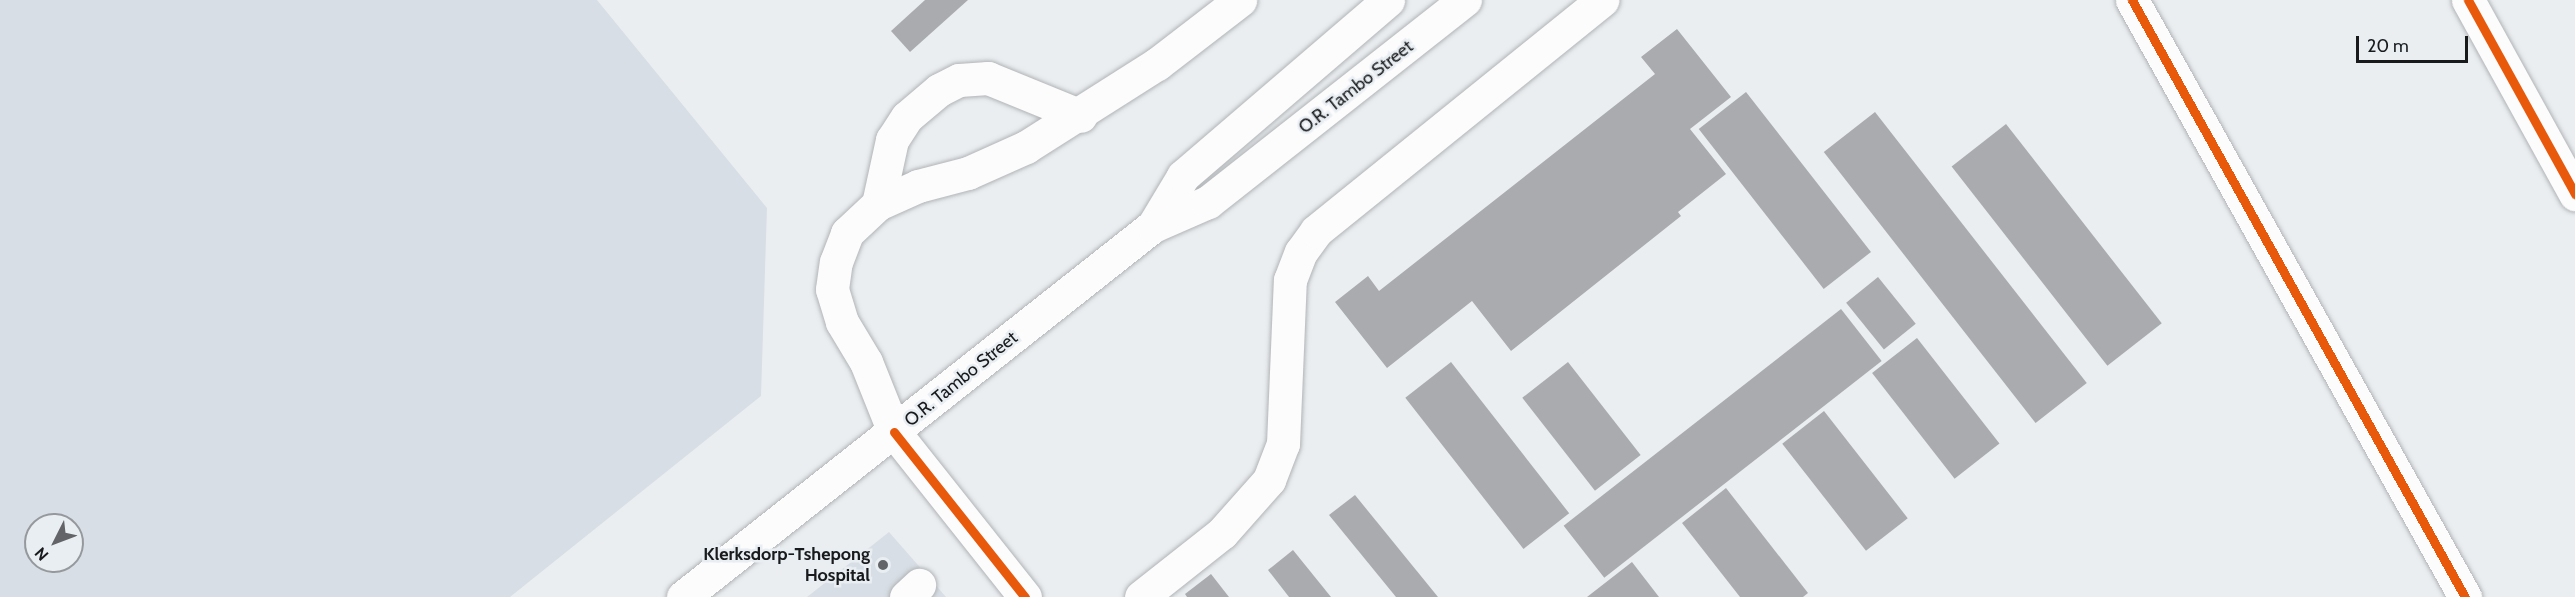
<!DOCTYPE html>
<style>
body{margin:0}
#map{position:relative;width:2575px;height:597px;overflow:hidden;background:#ebeef1;font-family:Cabin,sans-serif}
div>[style]{position:absolute}
[style*='--x']{left:calc(var(--x)*1px);top:calc(var(--y)*1px);width:calc(var(--w)*1px);rotate:calc(var(--a)*1deg)}
.built>*{inset:0;background:#d7dee5}
.building>*{inset:0;background:#aaabae;transform-origin:0 0}
.roads{filter:drop-shadow(0 0 2px #b1b4b6) drop-shadow(0 0 2px #b1b4b6)}
.minor>*{height:33px;margin:-16.5px;padding:0 16.5px;transform-origin:16.5px;border-radius:16.5px;background:#fcfcfd}
.major>*{height:33px;margin:-16.5px;padding:0 16.5px;transform-origin:16.5px;border-radius:16.5px;background:#fcfcfd}
.cycleway>*{height:9px;margin:-4.5px;padding:0 4.5px;transform-origin:4.5px;border-radius:4.5px;background:#e8590c}
.dots>*{width:16px;height:16px;translate:-50% -50%;box-sizing:border-box;border:3px solid #e9eef3;border-radius:50%}
span{translate:-50% -50%;white-space:nowrap;text-align:center;line-height:1.15;-webkit-text-stroke:5px #e9eef3;paint-order:stroke}
.street-label{font-size:18px;color:#181a1c}
.poi-label{font-size:18px;color:#181a1c;font-weight:700}
.right{translate:-100% -50%;text-align:right}
.north{position:absolute;left:24px;top:513px;width:60px;height:60px;box-sizing:border-box;background:#e9eef3;border:2px solid #95999d;border-radius:50%;rotate:228deg;font-size:16px;font-weight:700;line-height:24px;text-align:center;color:#181a1c}
.north::after{content:'';display:block;margin:auto;width:21px;height:27px;background:#626467;clip-path:polygon(50% 0,100% 100%,50% 72%,0 100%)}
.scale{position:absolute;left:2356px;top:36px;width:112px;height:27px;box-sizing:border-box;border:3px solid #181a1c;border-top:0;padding-left:8px;font-size:18px;line-height:21px;white-space:nowrap;color:#181a1c;-webkit-text-stroke:4px #e9eef3;paint-order:stroke}
</style>
<div id="map">
<div class="built">
<i style="clip-path:polygon(evenodd,0 0,597px 0,767px 208px,761px 396px,510px 597px,0 597px,0 0,36px 525px,72px 525px,72px 561px,36px 561px,36px 525px)"></i>
<i style="clip-path:polygon(889px 532px,946px 597px,807px 597px)"></i>
</div>
<div class="building">
<i style="clip-path:polygon(925px 0,968px 0,910px 52px,891px 31px)"></i>
<i style="clip-path:polygon(1677px 29px,1731px 97px,1690px 129px,1726px 174px,1678px 212px,1681px 216px,1511px 351px,1472px 301px,1387px 368px,1335px 302px,1368px 276px,1379px 291px,1655px 74px,1641px 57px)"></i>
<i style="left:1746px;top:92px;width:203px;height:60px;rotate:52deg"></i>
<i style="left:1875px;top:112px;width:344px;height:65px;rotate:52deg"></i>
<i style="left:2006px;top:124px;width:253px;height:69px;rotate:52deg"></i>
<i style="left:1878px;top:277px;width:60px;height:41px;rotate:51deg"></i>
<i style="left:1841px;top:309px;width:66px;height:352px;rotate:52deg"></i>
<i style="left:1917px;top:338px;width:134px;height:57px;rotate:52deg"></i>
<i style="left:1451px;top:362px;width:192px;height:58px;rotate:52deg"></i>
<i style="left:1568px;top:362px;width:118px;height:58px;rotate:52deg"></i>
<i style="left:1824px;top:411px;width:136px;height:53px;rotate:52deg"></i>
<i style="clip-path:polygon(1726px 488px,1808px 593px,1803px 597px,1740px 597px,1682px 523px)"></i>
<i style="clip-path:polygon(1355px 495px,1438px 597px,1396px 597px,1329px 515px)"></i>
<i style="clip-path:polygon(1293px 550px,1331px 597px,1289px 597px,1268px 570px)"></i>
<i style="clip-path:polygon(1632px 562px,1659px 597px,1587px 597px)"></i>
<i style="clip-path:polygon(1211px 574px,1229px 597px,1187px 597px,1185px 594px)"></i>
</div>
<div class="roads">
<div class="minor">
<i style="--x:2132;--y:0;--w:684;--a:60.85"></i>
<i style="--x:2468;--y:0;--w:222;--a:61.1"></i>
<i style="--x:878;--y:204;--w:66;--a:-77.7"></i>
<i style="--x:892;--y:140;--w:27;--a:-57"></i>
<i style="--x:907;--y:117;--w:42;--a:-40.2"></i>
<i style="--x:939;--y:90;--w:22;--a:-27"></i>
<i style="--x:959;--y:80;--w:29;--a:-4"></i>
<i style="--x:988;--y:78;--w:100;--a:22.2"></i>
<i style="--x:906;--y:597;--w:18;--a:-43"></i>
<i style="--x:1025;--y:597;--w:211;--a:-128.4"></i>
<i style="--x:894;--y:432;--w:75;--a:-111.8"></i>
<i style="--x:866;--y:362;--w:47;--a:-121"></i>
<i style="--x:842;--y:322;--w:34;--a:-107"></i>
<i style="--x:832;--y:289;--w:27;--a:-82"></i>
<i style="--x:836;--y:262;--w:31;--a:-69"></i>
<i style="--x:847;--y:233;--w:42;--a:-43.1"></i>
<i style="--x:878;--y:204;--w:44;--a:-24.2"></i>
<i style="--x:918;--y:186;--w:52;--a:-14.6"></i>
<i style="--x:968;--y:173;--w:64;--a:-24.1"></i>
<i style="--x:1026;--y:147;--w:155;--a:-32.4"></i>
<i style="--x:1157;--y:64;--w:105;--a:-37.6"></i>
<i style="--x:1141;--y:597;--w:103;--a:-38.3"></i>
<i style="--x:1222;--y:533;--w:71;--a:-48.4"></i>
<i style="--x:1269;--y:480;--w:39;--a:-69"></i>
<i style="--x:1283;--y:444;--w:164;--a:-87.6"></i>
<i style="--x:1290;--y:280;--w:30;--a:-69"></i>
<i style="--x:1301;--y:252;--w:26;--a:-54"></i>
<i style="--x:1316;--y:231;--w:368;--a:-38.9"></i>
</div>
<div class="major">
<i style="--x:1153;--y:226;--w:58;--a:-59"></i>
<i style="--x:1183;--y:176;--w:270;--a:-40.6"></i>
<i style="--x:683;--y:597;--w:599;--a:-38.29"></i>
<i style="--x:1153;--y:226;--w:60;--a:-23.6"></i>
<i style="--x:1208;--y:202;--w:327;--a:-38.2"></i>
</div>
</div>
<div class="cycleway">
<i style="--x:2132;--y:0;--w:684;--a:60.85"></i>
<i style="--x:2468;--y:0;--w:222;--a:61.1"></i>
<i style="--x:894;--y:432;--w:211;--a:51.6"></i>
</div>
<div class="dots">
<i style="left:883px;top:565px;background:#626467"></i>
</div>
<div class="street-label">
<span style="left:1356px;top:87px;rotate:-38deg">O.R. Tambo Street</span>
<span style="left:961px;top:379px;rotate:-39deg">O.R. Tambo Street</span>
</div>
<div class="poi-label">
<span class="right" style="left:870px;top:565px">Klerksdorp-Tshepong<br>Hospital</span>
</div>
<div class="north">N</div>
<div class="scale">20 m</div>
</div>
